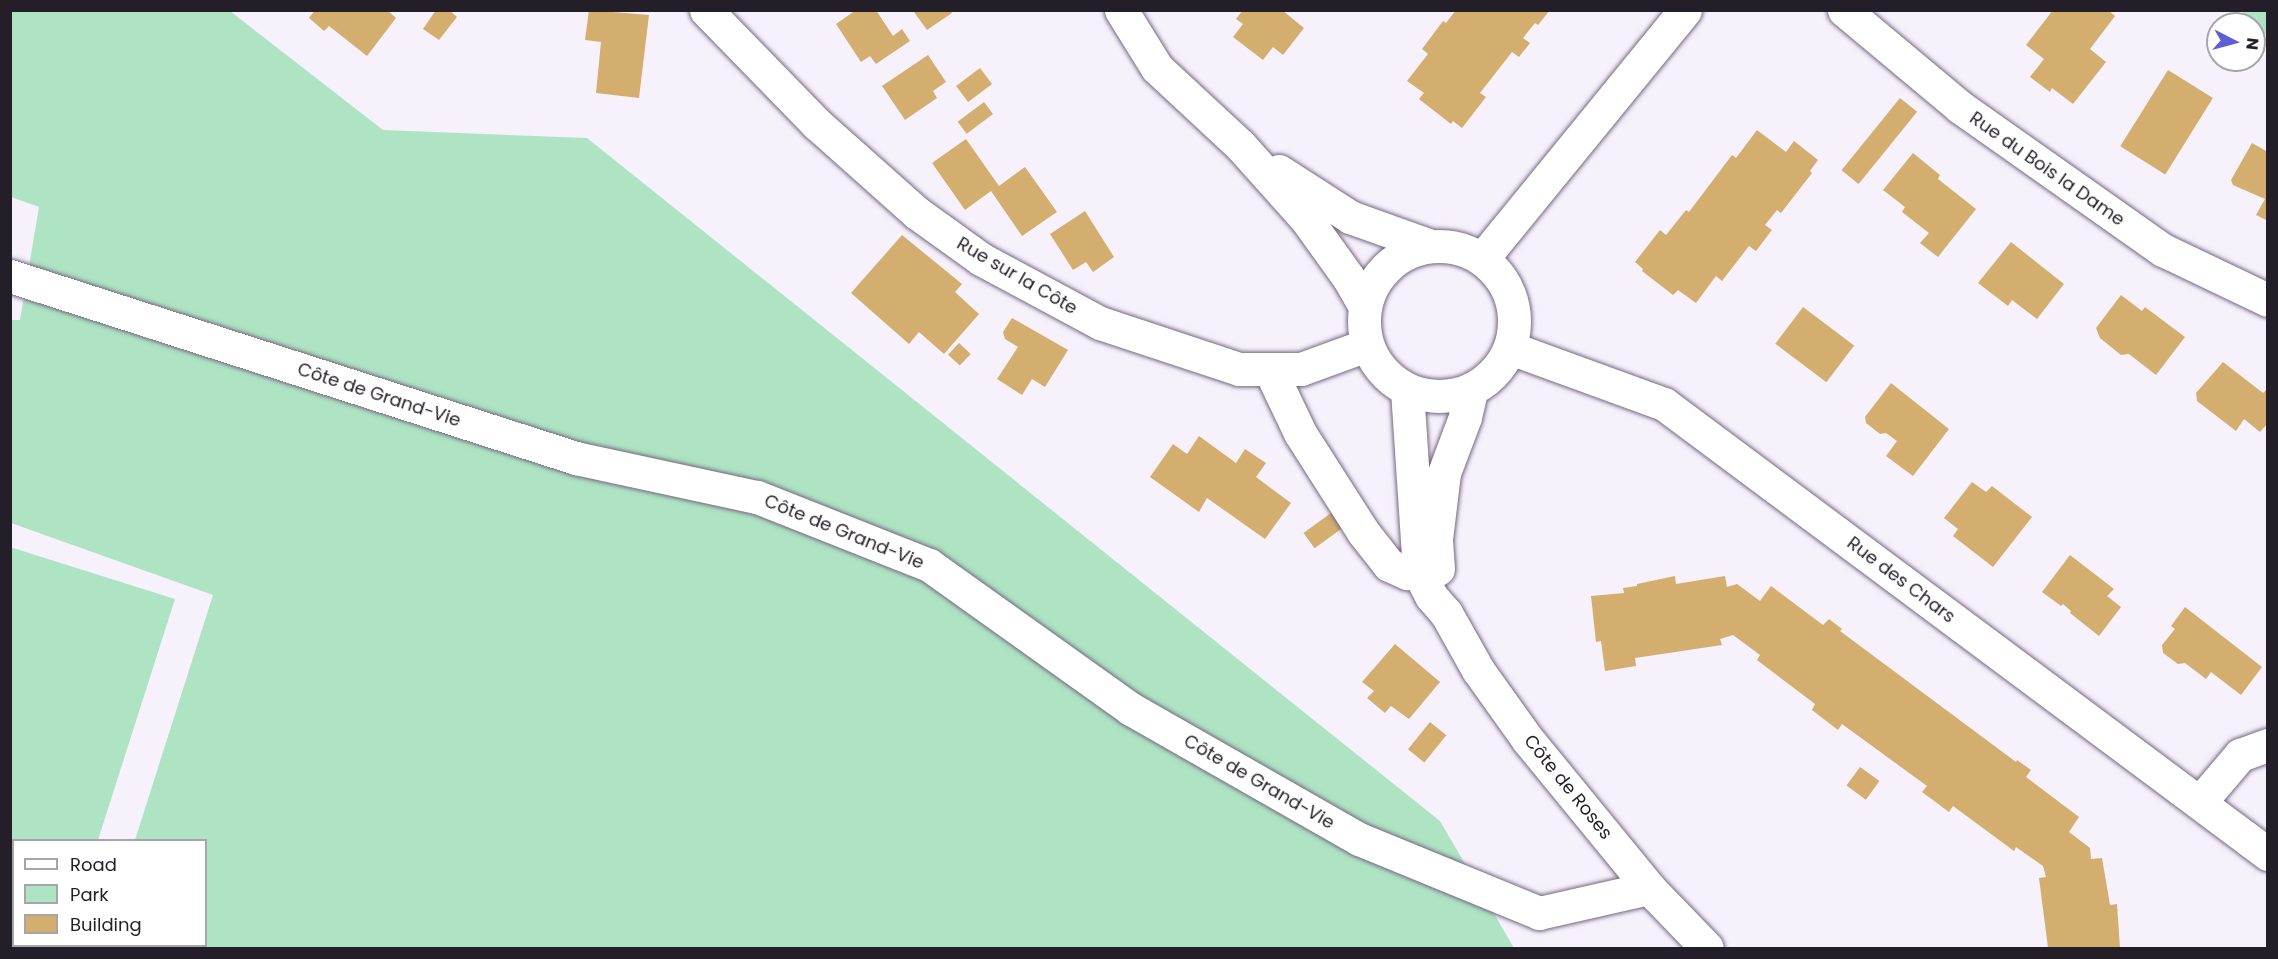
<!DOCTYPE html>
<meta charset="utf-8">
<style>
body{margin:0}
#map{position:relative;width:2278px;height:959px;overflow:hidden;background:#f7f1fc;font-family:Poppins,sans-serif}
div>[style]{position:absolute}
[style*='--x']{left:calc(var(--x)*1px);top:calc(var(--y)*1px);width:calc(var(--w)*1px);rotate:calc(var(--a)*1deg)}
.green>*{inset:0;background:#aee4c3}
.building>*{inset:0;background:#d4ae6f;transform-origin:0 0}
.roads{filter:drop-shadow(0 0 2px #766880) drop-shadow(0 0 2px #766880)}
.minor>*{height:33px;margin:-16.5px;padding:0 16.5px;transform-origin:16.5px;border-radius:16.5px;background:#fff}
.minor>.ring{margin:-16.5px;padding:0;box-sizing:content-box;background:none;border:33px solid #fff;border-radius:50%}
span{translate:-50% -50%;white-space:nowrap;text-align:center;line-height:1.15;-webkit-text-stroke:4.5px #fff;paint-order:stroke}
.street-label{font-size:18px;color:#241e29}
.frame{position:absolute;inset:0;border:12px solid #241e29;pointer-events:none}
.legend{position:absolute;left:12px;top:839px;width:195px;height:108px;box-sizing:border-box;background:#fff;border:2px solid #a7a5a9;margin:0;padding:8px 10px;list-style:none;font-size:18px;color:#241e29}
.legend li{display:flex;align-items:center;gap:12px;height:30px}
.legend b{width:30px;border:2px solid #a7a5a9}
.north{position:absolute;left:2206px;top:12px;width:60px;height:60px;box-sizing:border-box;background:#fff;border:2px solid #a7a5a9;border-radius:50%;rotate:96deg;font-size:16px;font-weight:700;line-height:24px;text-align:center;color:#241e29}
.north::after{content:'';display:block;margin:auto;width:21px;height:27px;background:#605ed6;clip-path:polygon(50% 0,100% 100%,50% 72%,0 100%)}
</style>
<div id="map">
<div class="green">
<i style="clip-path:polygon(11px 11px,230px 11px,383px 130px,587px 138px,1440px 821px,1514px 948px,101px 948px,102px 946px,206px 946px,206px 840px,135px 840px,213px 595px,11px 523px,11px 320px,20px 320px,39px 207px,11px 197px)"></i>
<i style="clip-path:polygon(2241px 11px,2267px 11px,2267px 36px)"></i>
<i style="clip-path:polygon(10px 547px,175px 599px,98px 840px,14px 840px,14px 946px,65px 946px,64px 948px,11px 948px)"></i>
</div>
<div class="building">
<i style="clip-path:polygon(315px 10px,387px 10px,396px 18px,367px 56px,329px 26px,324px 31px,309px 18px)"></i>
<i style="clip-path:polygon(436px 10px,449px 10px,457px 17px,439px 40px,423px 29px)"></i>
<i style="clip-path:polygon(589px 10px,649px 15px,639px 98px,596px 93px,601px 42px,585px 40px)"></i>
<i style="clip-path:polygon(856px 10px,876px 10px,893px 36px,902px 29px,910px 41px,876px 64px,870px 56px,861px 62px,836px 24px)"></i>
<i style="clip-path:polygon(916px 10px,950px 10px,952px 13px,927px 30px,914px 12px)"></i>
<i style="clip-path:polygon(1243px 10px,1282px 10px,1304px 28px,1283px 55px,1273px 47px,1263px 60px,1233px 37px,1243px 24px,1236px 19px)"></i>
<i style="clip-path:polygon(1456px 10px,1550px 10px,1538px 25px,1535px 23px,1523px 38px,1530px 43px,1519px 57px,1512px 52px,1480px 93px,1486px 97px,1462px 128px,1453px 121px,1451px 124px,1419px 99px,1424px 93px,1407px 81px,1428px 54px,1422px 49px,1443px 21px,1446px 23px)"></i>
<i style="clip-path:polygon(2053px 10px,2108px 10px,2115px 16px,2090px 49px,2106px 62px,2073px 104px,2052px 88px,2050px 92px,2030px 77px,2044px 59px,2026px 45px)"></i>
<i style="clip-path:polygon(928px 55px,946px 82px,933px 91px,937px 98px,905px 120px,882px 86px)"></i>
<i style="left:980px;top:68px;width:20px;height:30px;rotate:53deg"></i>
<i style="left:2168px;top:70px;width:53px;height:90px;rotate:32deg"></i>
<i style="left:1900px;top:98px;width:22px;height:93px;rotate:39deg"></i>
<i style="left:984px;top:102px;width:15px;height:33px;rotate:53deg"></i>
<i style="clip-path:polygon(1757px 130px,1786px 152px,1794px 141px,1818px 160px,1810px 171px,1812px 173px,1781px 213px,1777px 210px,1765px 225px,1772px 230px,1756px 251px,1749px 246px,1722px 281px,1716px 276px,1696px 303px,1678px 290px,1673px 295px,1642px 271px,1643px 269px,1635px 262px,1660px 230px,1666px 235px,1686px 210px,1689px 212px,1732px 155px,1736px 158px)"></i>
<i style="clip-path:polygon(966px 139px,999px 186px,1025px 167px,1057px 212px,1022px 236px,991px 191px,965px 210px,932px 163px)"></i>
<i style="clip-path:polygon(2252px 143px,2268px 152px,2268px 221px,2256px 215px,2265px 199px,2233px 185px,2231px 180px)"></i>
<i style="clip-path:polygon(1913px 153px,1940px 175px,1938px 179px,1976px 209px,1938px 257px,1920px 243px,1929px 233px,1902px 212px,1905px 207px,1883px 190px)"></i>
<i style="clip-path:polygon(1085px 211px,1114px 257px,1093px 272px,1086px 262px,1073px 270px,1050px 234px)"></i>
<i style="clip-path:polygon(902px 235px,962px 284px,955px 292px,979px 314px,944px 354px,919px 332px,909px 344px,851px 293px)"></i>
<i style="clip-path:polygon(2011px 242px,2064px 284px,2037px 319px,2012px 300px,2008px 306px,1978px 283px)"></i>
<i style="clip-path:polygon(2121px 295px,2142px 311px,2145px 307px,2185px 337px,2156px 375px,2129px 354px,2121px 355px,2100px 338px,2096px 328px)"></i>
<i style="left:1803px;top:307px;width:64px;height:46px;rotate:37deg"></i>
<i style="clip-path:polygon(1012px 318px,1068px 350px,1045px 387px,1032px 379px,1022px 395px,997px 379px,1018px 347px,1005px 339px,1003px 332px)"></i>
<i style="left:959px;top:343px;width:16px;height:16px;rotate:43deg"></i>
<i style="clip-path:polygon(2223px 362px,2263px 393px,2268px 388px,2268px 423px,2260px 432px,2244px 419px,2236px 431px,2197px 401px,2196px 393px)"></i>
<i style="clip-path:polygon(1891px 383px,1949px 429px,1913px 476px,1886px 456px,1897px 441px,1886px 433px,1880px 434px,1866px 423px,1865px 417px)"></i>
<i style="clip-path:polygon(1199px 436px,1236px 463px,1245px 449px,1266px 463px,1256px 477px,1291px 503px,1265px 539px,1207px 498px,1199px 512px,1150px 477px,1173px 444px,1187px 454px)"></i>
<i style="clip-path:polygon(1972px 482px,1986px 492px,1992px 486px,2032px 517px,1993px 567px,1953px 536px,1958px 529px,1944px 518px)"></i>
<i style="left:1331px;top:513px;width:19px;height:34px;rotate:54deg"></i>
<i style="clip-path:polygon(2070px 555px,2114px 589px,2107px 596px,2121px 607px,2099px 636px,2070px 613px,2071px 611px,2063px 604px,2061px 606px,2042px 592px)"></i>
<i style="clip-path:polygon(1675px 576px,1676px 584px,1725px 576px,1727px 587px,1737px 584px,1760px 601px,1771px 586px,1823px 625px,1829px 619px,1842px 629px,1840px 631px,2016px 762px,2017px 760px,2031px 770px,2026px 777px,2079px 817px,2069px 832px,2090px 848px,2091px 859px,2102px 858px,2110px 905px,2117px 904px,2120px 948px,2048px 948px,2039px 878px,2046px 877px,2043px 866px,2016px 847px,2014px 851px,1953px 806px,1949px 812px,1922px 792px,1927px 786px,1842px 724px,1838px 730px,1812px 710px,1815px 704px,1757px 660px,1760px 655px,1733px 635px,1720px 639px,1722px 645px,1635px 658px,1636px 666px,1605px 671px,1601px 641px,1596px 642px,1591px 596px,1624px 593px,1623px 588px,1637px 586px,1637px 584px)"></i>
<i style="clip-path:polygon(2185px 607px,2262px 667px,2241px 695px,2211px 672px,2206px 679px,2185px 663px,2178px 664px,2163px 653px,2162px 645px,2175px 629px,2171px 626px)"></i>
<i style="clip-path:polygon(1395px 644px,1440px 682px,1409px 719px,1391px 706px,1385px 713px,1367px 698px,1374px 691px,1362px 682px)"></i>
<i style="left:1430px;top:722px;width:21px;height:35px;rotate:39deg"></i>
<i style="left:1860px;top:767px;width:24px;height:23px;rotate:36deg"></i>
</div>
<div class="roads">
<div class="minor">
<i style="--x:706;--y:10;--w:159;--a:45.8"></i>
<i style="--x:817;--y:124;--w:134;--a:41.7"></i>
<i style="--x:917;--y:213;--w:79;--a:35.7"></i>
<i style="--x:981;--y:259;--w:135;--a:28.3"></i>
<i style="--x:1100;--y:323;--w:146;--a:18.3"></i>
<i style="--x:1239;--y:369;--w:62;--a:0"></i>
<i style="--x:1301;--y:369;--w:70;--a:-20"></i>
<i style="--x:1121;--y:10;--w:68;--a:58.2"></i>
<i style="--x:1157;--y:68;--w:113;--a:42.9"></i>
<i style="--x:1240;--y:145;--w:101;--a:48.2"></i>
<i style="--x:1307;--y:220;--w:70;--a:54.3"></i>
<i style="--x:1348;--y:277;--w:34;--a:60"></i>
<i style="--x:1844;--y:10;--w:151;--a:39.9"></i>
<i style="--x:1960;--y:107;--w:248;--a:35.2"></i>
<i style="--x:2163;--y:250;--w:116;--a:25.5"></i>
<i style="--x:1279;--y:171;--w:85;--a:32.9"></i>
<i style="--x:1350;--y:217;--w:86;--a:19.7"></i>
<i class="ring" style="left:1364px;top:246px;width:117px;height:117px"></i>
<i style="--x:1482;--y:259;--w:321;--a:-50.8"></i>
<i style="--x:10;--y:276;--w:595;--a:17.83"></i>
<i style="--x:576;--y:458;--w:185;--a:12.2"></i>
<i style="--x:757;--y:497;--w:185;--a:21.6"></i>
<i style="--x:929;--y:565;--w:248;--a:35.5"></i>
<i style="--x:1131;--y:709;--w:262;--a:29.7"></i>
<i style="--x:1359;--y:839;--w:195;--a:22.3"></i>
<i style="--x:1539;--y:913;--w:113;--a:-12.8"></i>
<i style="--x:1510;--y:348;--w:164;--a:20"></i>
<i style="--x:1664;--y:404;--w:753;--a:36.69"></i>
<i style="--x:1270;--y:370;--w:70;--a:64.5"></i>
<i style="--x:1300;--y:433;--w:117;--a:57.5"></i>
<i style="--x:1363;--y:532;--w:42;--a:51.8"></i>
<i style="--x:1389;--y:565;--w:20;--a:24"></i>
<i style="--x:1407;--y:573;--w:12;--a:0"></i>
<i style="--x:1407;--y:390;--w:183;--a:86.2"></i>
<i style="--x:1419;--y:573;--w:26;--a:62"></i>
<i style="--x:1431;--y:596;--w:23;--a:49"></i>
<i style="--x:1446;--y:613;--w:65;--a:60.7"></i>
<i style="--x:1478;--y:670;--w:86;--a:54.5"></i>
<i style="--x:1528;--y:740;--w:191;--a:50.7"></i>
<i style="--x:1649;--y:888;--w:83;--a:46"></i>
<i style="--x:1438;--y:569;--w:30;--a:-94"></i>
<i style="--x:1436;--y:539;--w:66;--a:-83.1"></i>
<i style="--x:1444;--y:473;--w:60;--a:-69.4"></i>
<i style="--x:1465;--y:417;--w:28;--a:-77"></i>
<i style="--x:2200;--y:802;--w:62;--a:-49.6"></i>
<i style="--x:2240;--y:755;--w:30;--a:-20"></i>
</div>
</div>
<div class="street-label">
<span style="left:2047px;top:169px;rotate:35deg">Rue du Bois la Dame</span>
<span style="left:1017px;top:276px;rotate:30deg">Rue sur la Côte</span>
<span style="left:379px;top:395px;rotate:18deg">Côte de Grand-Vie</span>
<span style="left:844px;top:532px;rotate:22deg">Côte de Grand-Vie</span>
<span style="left:1901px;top:580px;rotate:37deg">Rue des Chars</span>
<span style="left:1259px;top:782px;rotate:30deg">Côte de Grand-Vie</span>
<span style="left:1568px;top:787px;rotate:51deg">Côte de Roses</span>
</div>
<div class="frame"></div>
<ul class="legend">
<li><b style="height:8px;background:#fff"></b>Road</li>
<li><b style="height:16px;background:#aee4c3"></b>Park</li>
<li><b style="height:16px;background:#d4ae6f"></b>Building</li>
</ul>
<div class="north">N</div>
</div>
